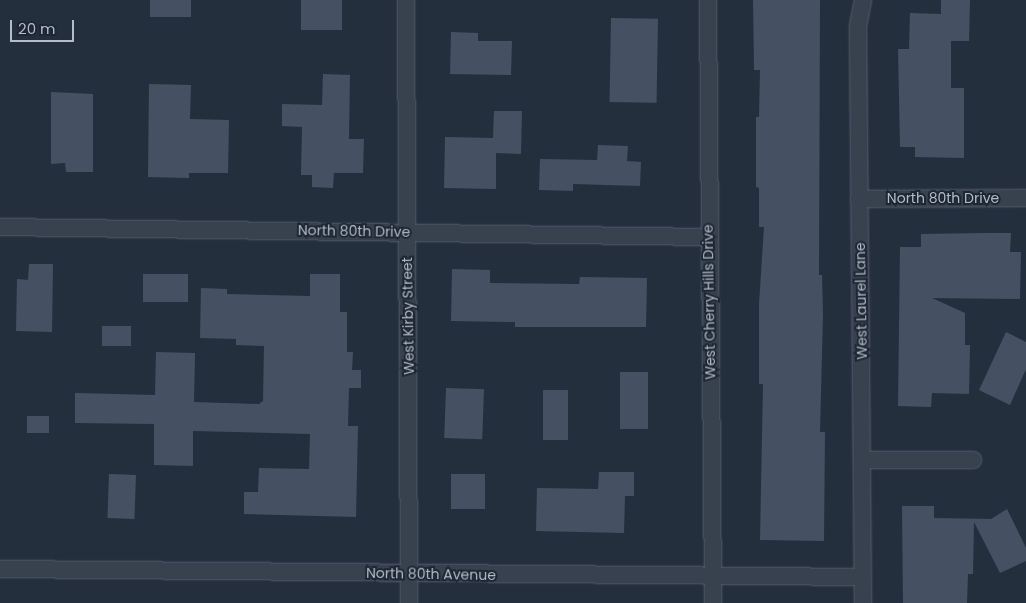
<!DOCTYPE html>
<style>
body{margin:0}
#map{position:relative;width:1026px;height:603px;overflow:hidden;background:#242f3e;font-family:Poppins,sans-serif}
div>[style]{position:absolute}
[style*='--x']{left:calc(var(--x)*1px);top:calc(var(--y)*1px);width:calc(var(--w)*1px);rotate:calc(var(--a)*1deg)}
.building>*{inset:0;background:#455162;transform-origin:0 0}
.roads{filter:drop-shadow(0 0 1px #565f6c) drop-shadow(0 0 1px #565f6c)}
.street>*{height:16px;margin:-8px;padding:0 8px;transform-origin:8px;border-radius:8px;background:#38414e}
span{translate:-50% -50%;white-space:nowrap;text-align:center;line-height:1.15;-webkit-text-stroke:4px #1d2633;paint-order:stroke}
.street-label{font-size:14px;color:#b4bcc9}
.scale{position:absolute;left:10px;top:20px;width:64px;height:22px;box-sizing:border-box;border:2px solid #b4bcc9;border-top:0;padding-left:6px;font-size:15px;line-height:18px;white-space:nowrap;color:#b4bcc9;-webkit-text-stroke:4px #1d2633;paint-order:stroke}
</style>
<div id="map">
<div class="building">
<i style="left:150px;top:0;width:41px;height:17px"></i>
<i style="left:301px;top:0;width:41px;height:30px"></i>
<i style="clip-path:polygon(753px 0,820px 0,819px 275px,822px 275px,823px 314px,820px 432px,825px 432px,824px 541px,760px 540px,763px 384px,759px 384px,759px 304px,764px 227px,759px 227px,759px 188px,756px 187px,756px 117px,759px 117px,760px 70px,754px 70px)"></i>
<i style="clip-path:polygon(941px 0,970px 0,969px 41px,951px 41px,951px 88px,964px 88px,964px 158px,915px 157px,915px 147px,900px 147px,898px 49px,909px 49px,910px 13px,941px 14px)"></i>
<i style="left:611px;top:18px;width:47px;height:84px;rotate:1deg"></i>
<i style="clip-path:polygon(451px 32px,478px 33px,478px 41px,512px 41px,511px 75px,450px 74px)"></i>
<i style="clip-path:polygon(323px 74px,350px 75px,349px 139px,364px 139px,363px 173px,334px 173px,333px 188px,312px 187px,312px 175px,301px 175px,302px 127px,282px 126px,282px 104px,322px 105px)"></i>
<i style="clip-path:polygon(149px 84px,191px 85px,190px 119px,229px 120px,228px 173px,189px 173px,189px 178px,148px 177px)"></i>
<i style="clip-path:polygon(51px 92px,93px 94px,93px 172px,66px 172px,65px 163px,51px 164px)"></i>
<i style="clip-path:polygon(494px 111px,522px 111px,521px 154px,496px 153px,496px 189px,444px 188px,445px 137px,493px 138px)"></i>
<i style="clip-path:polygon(598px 145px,628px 146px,627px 161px,641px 162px,640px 186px,573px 184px,573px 191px,539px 190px,540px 159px,597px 160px)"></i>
<i style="clip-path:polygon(987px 233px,1011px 233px,1010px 252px,1021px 252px,1020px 299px,932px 298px,965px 313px,965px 345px,970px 345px,969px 394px,932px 393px,931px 407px,898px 406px,900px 247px,921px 247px,921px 234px)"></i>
<i style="clip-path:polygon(29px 264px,53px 264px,52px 332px,16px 331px,17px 279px,28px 280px)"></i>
<i style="clip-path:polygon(452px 269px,490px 270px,490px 283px,579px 284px,580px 277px,647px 278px,646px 327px,515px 327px,515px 322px,451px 321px)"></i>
<i style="left:143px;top:274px;width:45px;height:28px"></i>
<i style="clip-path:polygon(310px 274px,340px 274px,340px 312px,347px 312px,347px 352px,353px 352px,352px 370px,361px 370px,361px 388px,349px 388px,348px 426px,358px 426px,356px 517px,244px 514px,244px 492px,258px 492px,259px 468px,309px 469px,310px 434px,193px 431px,193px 466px,154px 465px,154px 424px,75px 423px,75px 393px,155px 395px,156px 352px,195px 353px,194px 402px,259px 404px,263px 401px,264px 346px,236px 345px,236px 339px,200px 338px,201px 288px,227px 289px,227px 294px,310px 296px)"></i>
<i style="left:102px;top:326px;width:29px;height:20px"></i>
<i style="clip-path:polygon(1006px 332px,1026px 342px,1026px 369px,1010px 405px,979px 390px)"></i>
<i style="left:620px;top:372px;width:28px;height:57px"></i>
<i style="left:446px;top:388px;width:38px;height:50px;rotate:2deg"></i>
<i style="left:543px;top:390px;width:25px;height:50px"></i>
<i style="left:27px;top:416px;width:22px;height:17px"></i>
<i style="clip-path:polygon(599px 472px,634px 472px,634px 496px,625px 496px,624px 533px,536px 531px,537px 488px,598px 489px)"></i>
<i style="left:109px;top:474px;width:27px;height:44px;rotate:2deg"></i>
<i style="left:451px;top:474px;width:34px;height:35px"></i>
<i style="clip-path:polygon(902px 506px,934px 506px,934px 518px,991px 519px,1007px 509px,1026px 548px,1026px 561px,1000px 573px,974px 522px,973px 574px,968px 574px,967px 603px,903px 603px)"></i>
</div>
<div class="roads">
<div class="street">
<i style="--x:406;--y:0;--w:603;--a:89.71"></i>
<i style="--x:708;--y:0;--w:603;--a:89.52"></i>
<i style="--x:859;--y:199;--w:167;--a:-0.3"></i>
<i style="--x:0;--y:227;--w:708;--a:0.81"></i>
<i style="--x:863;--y:460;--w:110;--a:0"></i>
<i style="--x:0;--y:569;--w:862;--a:0.53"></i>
<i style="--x:863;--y:603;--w:577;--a:-90.5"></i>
<i style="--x:858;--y:26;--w:26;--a:-79"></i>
</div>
</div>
<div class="street-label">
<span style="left:943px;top:198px">North 80th Drive</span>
<span style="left:354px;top:231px;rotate:1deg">North 80th Drive</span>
<span style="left:861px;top:301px;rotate:-91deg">West Laurel Lane</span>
<span style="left:709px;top:302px;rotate:-91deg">West Cherry Hills Drive</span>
<span style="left:408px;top:316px;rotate:-91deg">West Kirby Street</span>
<span style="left:431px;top:574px;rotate:1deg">North 80th Avenue</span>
</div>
<div class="scale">20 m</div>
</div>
